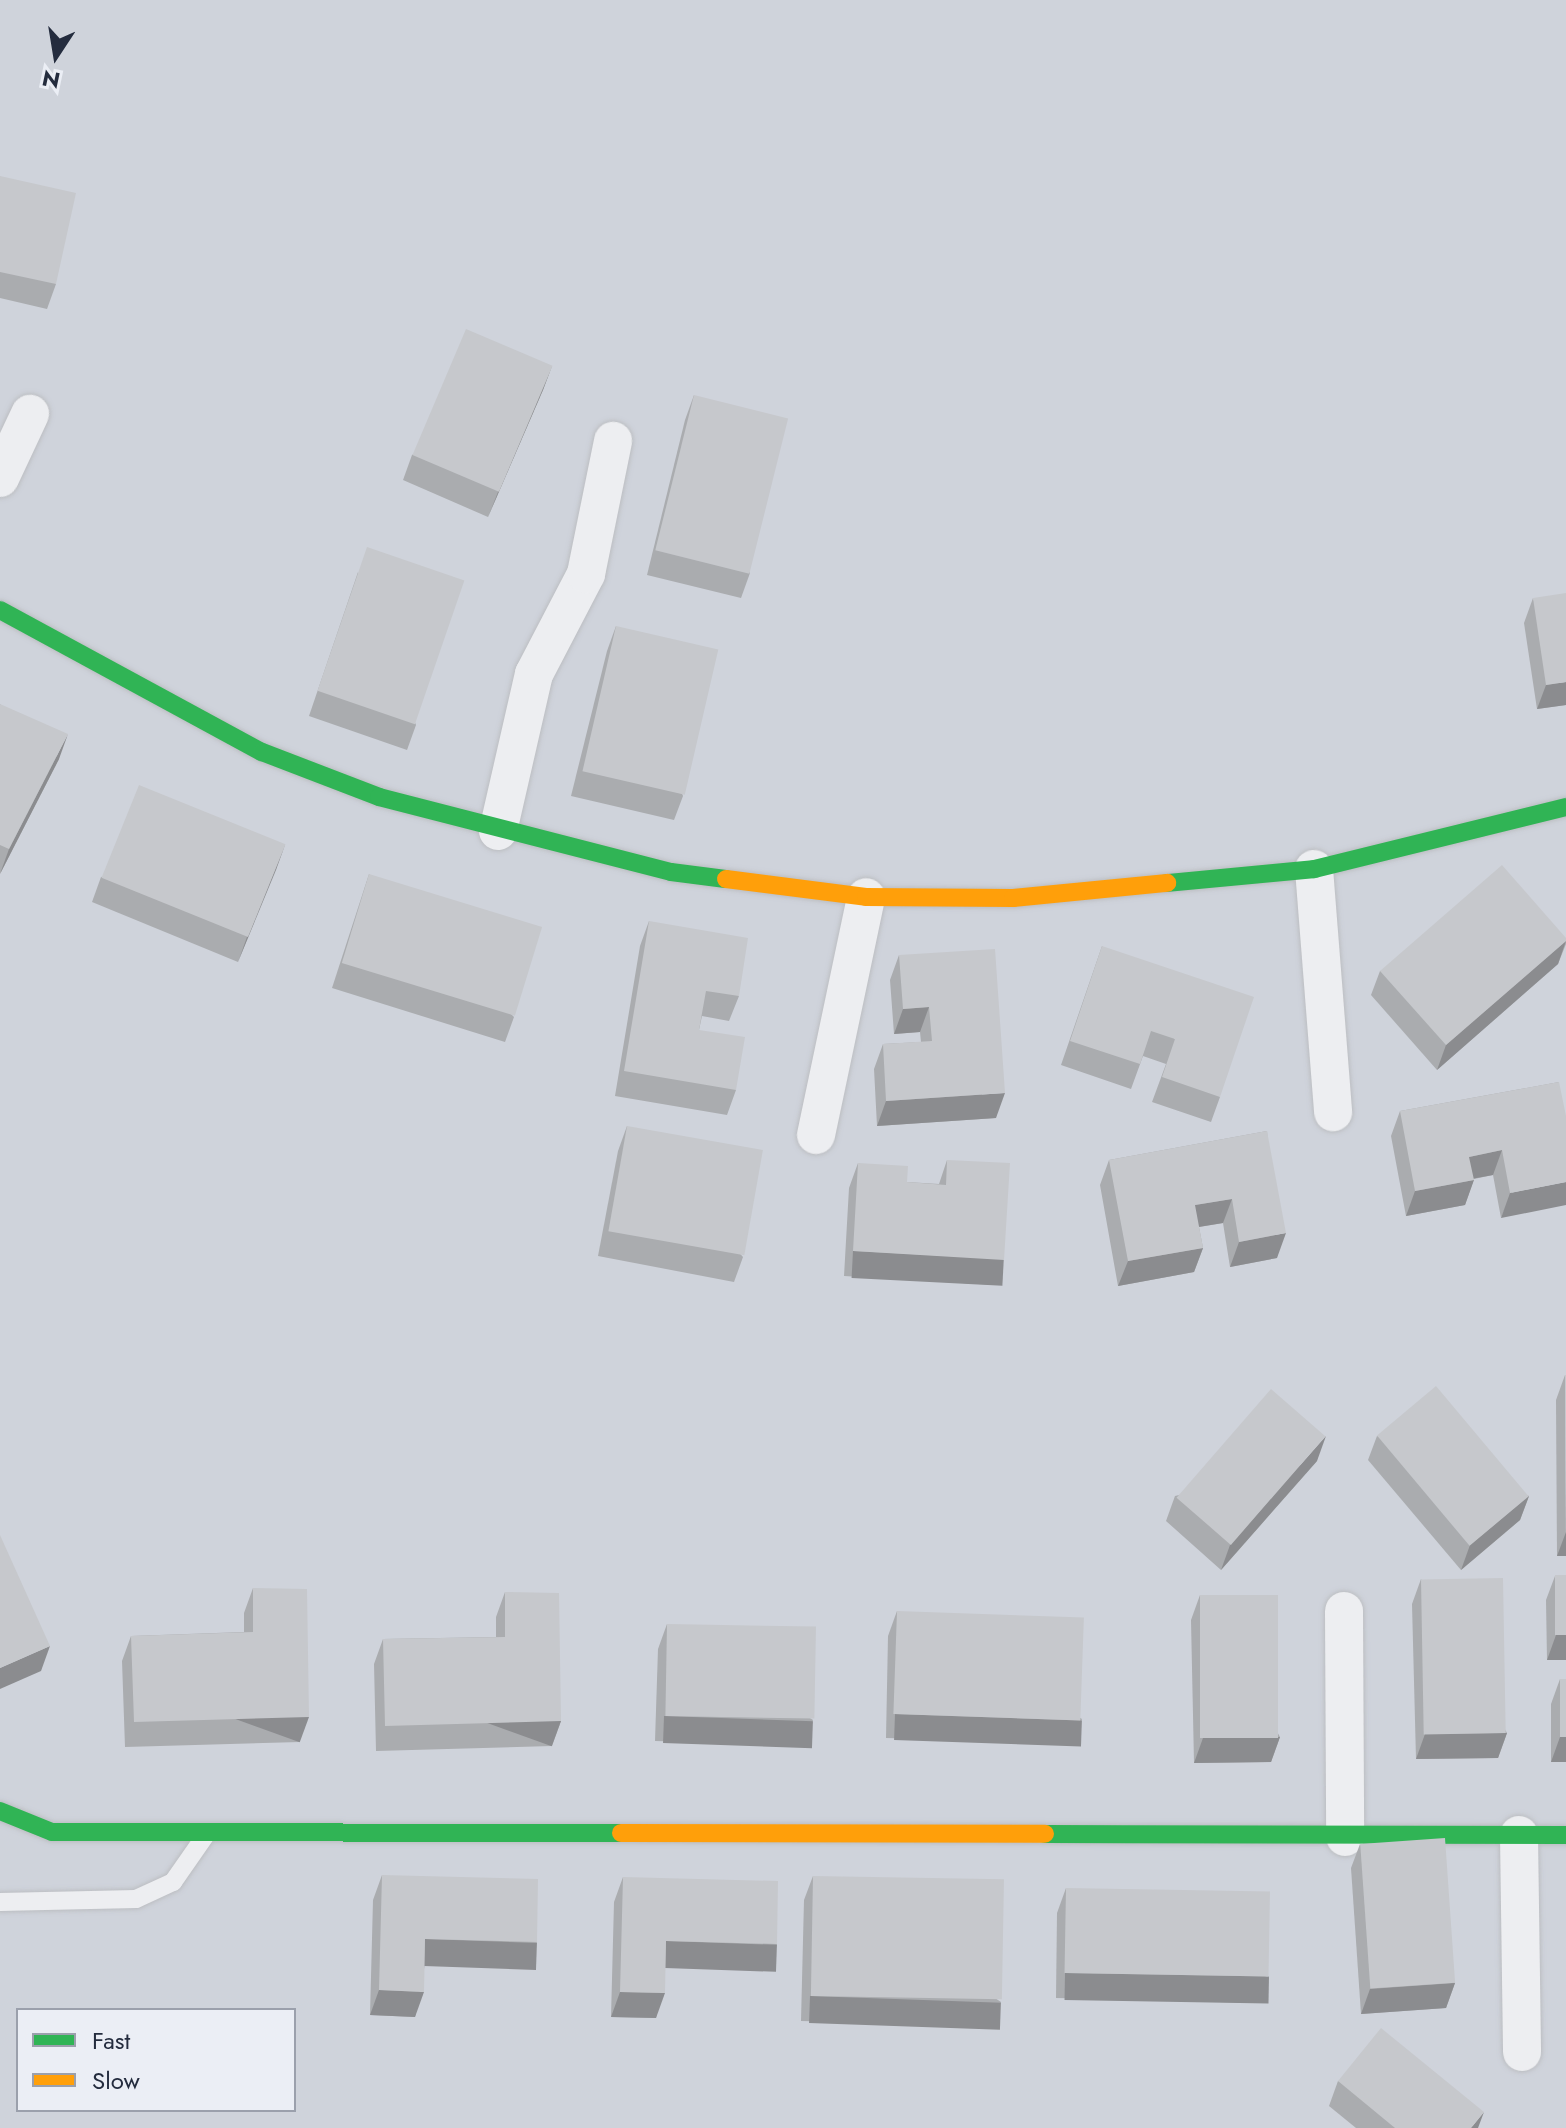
<!DOCTYPE html>
<style>
body{margin:0}
#map{position:relative;width:1566px;height:2128px;overflow:hidden;background:#dee0e4;font-family:Jost,sans-serif}
div>[style]{position:absolute}
[style*='--x']{left:calc(var(--x)*1px);top:calc(var(--y)*1px);width:calc(var(--w)*1px);rotate:calc(var(--a)*1deg)}
.built>*{inset:0;background:#cfd3db}
.roads{filter:drop-shadow(0 0 2px #bcbec2) drop-shadow(0 0 2px #bcbec2)}
.lane>*{height:18px;margin:-9px;padding:0 9px;transform-origin:9px;border-radius:9px;background:#edeef1}
.street>*{height:38px;margin:-19px;padding:0 19px;transform-origin:19px;border-radius:19px;background:#edeef1}
.fast>*{height:18px;margin:-9px;padding:0 9px;transform-origin:9px;border-radius:9px;background:#30b455}
.slow>*{height:18px;margin:-9px;padding:0 9px;transform-origin:9px;border-radius:9px;background:#ff9f0a}
.wall>*{inset:0;background:#aaacaf}
.shaded-wall>*{inset:0;background:#8b8c8f;transform-origin:0 0}
.building>*{inset:0;background:#c6c8cc;transform-origin:0 0}
span{translate:-50% -50%;white-space:nowrap;text-align:center;line-height:1.15;-webkit-text-stroke:6px #ebeef5;paint-order:stroke}
.legend{position:absolute;left:16px;top:2008px;width:280px;height:104px;box-sizing:border-box;background:#ebeef5;border:2px solid #9ba0ac;margin:0;padding:10px 14px;list-style:none;font-size:24px;color:#242c3e}
.legend li{display:flex;align-items:center;gap:16px;height:40px}
.legend b{width:40px;border:2px solid #9ba0ac}
.north{position:absolute;left:16px;top:16px;width:80px;height:80px;-webkit-text-stroke:6px #ebeef5;paint-order:stroke;rotate:192deg;font-size:22px;font-weight:700;line-height:32px;text-align:center;color:#242c3e}
.north::after{content:'';display:block;margin:auto;width:28px;height:36px;background:#242c3e;clip-path:polygon(50% 0,100% 100%,50% 72%,0 100%)}
</style>
<div id="map">
<div class="built">
<i style="clip-path:polygon(evenodd,0 0,1566px 0,1566px 2128px,0 2128px,0 0,18px 2010px,294px 2010px,294px 2110px,18px 2110px,18px 2010px)"></i>
</div>
<div class="roads">
<div class="lane">
<i style="--x:0;--y:1902;--w:136;--a:-1.3"></i>
<i style="--x:136;--y:1899;--w:41;--a:-24.7"></i>
<i style="--x:173;--y:1882;--w:56;--a:-55.2"></i>
</div>
<div class="street">
<i style="--x:0;--y:478;--w:71;--a:-64.9"></i>
<i style="--x:498;--y:831;--w:161;--a:-77.1"></i>
<i style="--x:534;--y:674;--w:113;--a:-62.5"></i>
<i style="--x:586;--y:574;--w:136;--a:-78.5"></i>
<i style="--x:1314;--y:869;--w:244;--a:85.5"></i>
<i style="--x:816;--y:1135;--w:243;--a:-78.1"></i>
<i style="--x:1344;--y:1611;--w:226;--a:89.7"></i>
<i style="--x:1519;--y:1835;--w:217;--a:89.2"></i>
</div>
<div class="fast">
<i style="--x:0;--y:610;--w:298;--a:28.5"></i>
<i style="--x:262;--y:752;--w:125;--a:21"></i>
<i style="--x:379;--y:797;--w:301;--a:14.4"></i>
<i style="--x:671;--y:872;--w:55;--a:7.3"></i>
<i style="--x:1167;--y:883;--w:148;--a:-5.4"></i>
<i style="--x:1314;--y:869;--w:260;--a:-13.8"></i>
<i style="--x:0;--y:1811;--w:56;--a:22"></i>
<i style="--x:52;--y:1832;--w:569;--a:0.1"></i>
<i style="--x:1045;--y:1834;--w:521;--a:0.11"></i>
</div>
<div class="slow">
<i style="--x:726;--y:879;--w:141;--a:7.3"></i>
<i style="--x:866;--y:897;--w:147;--a:0.4"></i>
<i style="--x:1013;--y:898;--w:155;--a:-5.6"></i>
<i style="--x:621;--y:1833;--w:424;--a:0.1"></i>
</div>
</div>
<div class="wall">
<i style="clip-path:polygon(0 176px,56px 284px,47px 309px,0 298px)"></i>
<i style="clip-path:polygon(552px 366px,543px 390px,488px 517px,403px 480px,412px 455px)"></i>
<i style="clip-path:polygon(694px 395px,750px 573px,741px 598px,647px 575px,685px 420px)"></i>
<i style="clip-path:polygon(358px 572px,416px 725px,407px 750px,309px 716px)"></i>
<i style="clip-path:polygon(1533px 598px,1566px 705px,1537px 709px,1524px 623px)"></i>
<i style="clip-path:polygon(616px 626px,683px 796px,674px 820px,571px 796px,607px 651px)"></i>
<i style="clip-path:polygon(0 704px,59px 759px,0 874px)"></i>
<i style="clip-path:polygon(285px 845px,238px 962px,92px 902px,101px 877px)"></i>
<i style="clip-path:polygon(369px 874px,514px 1017px,505px 1042px,332px 988px)"></i>
<i style="clip-path:polygon(649px 921px,739px 996px,729px 1021px,702px 1016px,699px 1030px,736px 1090px,727px 1115px,615px 1096px,640px 946px)"></i>
<i style="clip-path:polygon(1566px 938px,1566px 944px,1558px 964px,1437px 1070px,1371px 995px,1380px 971px)"></i>
<i style="clip-path:polygon(1102px 946px,1220px 1097px,1211px 1122px,1152px 1102px,1166px 1064px,1143px 1056px,1131px 1089px,1061px 1065px)"></i>
<i style="clip-path:polygon(899px 955px,996px 1118px,877px 1126px,874px 1069px,883px 1044px,921px 1042px,920px 1032px,894px 1034px,890px 980px)"></i>
<i style="clip-path:polygon(1559px 1082px,1501px 1218px,1493px 1175px,1474px 1179px,1465px 1205px,1406px 1216px,1391px 1136px,1400px 1111px)"></i>
<i style="clip-path:polygon(627px 1126px,743px 1257px,734px 1282px,598px 1256px,618px 1151px)"></i>
<i style="clip-path:polygon(1267px 1131px,1277px 1258px,1230px 1267px,1223px 1223px,1199px 1227px,1203px 1248px,1194px 1272px,1118px 1286px,1100px 1185px,1109px 1160px)"></i>
<i style="clip-path:polygon(947px 1160px,995px 1285px,844px 1276px,849px 1188px,858px 1163px,907px 1182px,939px 1184px)"></i>
<i style="clip-path:polygon(1565px 1375px,1566px 1556px,1557px 1556px,1556px 1400px)"></i>
<i style="clip-path:polygon(1377px 1436px,1529px 1496px,1520px 1520px,1461px 1570px,1368px 1460px)"></i>
<i style="clip-path:polygon(1317px 1461px,1221px 1570px,1166px 1521px,1175px 1496px)"></i>
<i style="clip-path:polygon(1555px 1576px,1566px 1660px,1547px 1660px,1546px 1600px)"></i>
<i style="clip-path:polygon(1421px 1579px,1507px 1733px,1498px 1758px,1416px 1759px,1412px 1604px)"></i>
<i style="clip-path:polygon(253px 1588px,300px 1742px,125px 1747px,122px 1661px,131px 1636px,244px 1632px,244px 1613px)"></i>
<i style="clip-path:polygon(505px 1592px,561px 1721px,552px 1746px,376px 1751px,374px 1664px,383px 1639px,496px 1637px,496px 1617px)"></i>
<i style="clip-path:polygon(1200px 1595px,1280px 1737px,1271px 1762px,1194px 1763px,1191px 1620px)"></i>
<i style="clip-path:polygon(897px 1611px,1082px 1719px,1073px 1743px,886px 1738px,888px 1636px)"></i>
<i style="clip-path:polygon(667px 1624px,813px 1720px,804px 1745px,655px 1741px,658px 1649px)"></i>
<i style="clip-path:polygon(1560px 1679px,1566px 1762px,1551px 1762px,1551px 1704px)"></i>
<i style="clip-path:polygon(1360px 1844px,1455px 1983px,1446px 2008px,1361px 2014px,1351px 1868px)"></i>
<i style="clip-path:polygon(382px 1875px,537px 1942px,528px 1967px,425px 1964px,415px 2017px,370px 2015px,373px 1900px)"></i>
<i style="clip-path:polygon(813px 1876px,1001px 2002px,992px 2026px,801px 2021px,804px 1900px)"></i>
<i style="clip-path:polygon(623px 1877px,777px 1944px,768px 1969px,665px 1966px,656px 2018px,611px 2017px,614px 1902px)"></i>
<i style="clip-path:polygon(1066px 1888px,1269px 1978px,1260px 2003px,1056px 1998px,1057px 1913px)"></i>
<i style="clip-path:polygon(1338px 2081px,1478px 2128px,1356px 2128px,1329px 2106px)"></i>
</div>
<div class="shaded-wall">
<i style="clip-path:polygon(552px 366px,543px 390px,488px 517px,498px 492px)"></i>
<i style="clip-path:polygon(1566px 682px,1566px 705px,1537px 709px,1546px 685px)"></i>
<i style="clip-path:polygon(68px 734px,59px 759px,0 874px,9px 849px)"></i>
<i style="clip-path:polygon(285px 845px,276px 870px,238px 962px,247px 937px)"></i>
<i style="clip-path:polygon(1566px 941px,1558px 964px,1437px 1070px,1446px 1045px)"></i>
<i style="clip-path:polygon(929px 1007px,920px 1032px,894px 1034px,903px 1009px)"></i>
<i style="clip-path:polygon(1005px 1093px,996px 1118px,877px 1126px,886px 1101px)"></i>
<i style="clip-path:polygon(1502px 1150px,1493px 1175px,1460px 1181px,1469px 1157px)"></i>
<i style="clip-path:polygon(1474px 1180px,1465px 1205px,1406px 1216px,1415px 1191px)"></i>
<i style="clip-path:polygon(1566px 1182px,1566px 1205px,1501px 1218px,1510px 1193px)"></i>
<i style="clip-path:polygon(1232px 1199px,1223px 1223px,1186px 1229px,1195px 1205px)"></i>
<i style="clip-path:polygon(1286px 1233px,1277px 1258px,1230px 1267px,1239px 1242px)"></i>
<i style="clip-path:polygon(1203px 1248px,1194px 1272px,1118px 1286px,1128px 1261px)"></i>
<i style="left:853px;top:1251px;width:151px;height:27px;rotate:3deg"></i>
<i style="clip-path:polygon(1326px 1436px,1317px 1461px,1221px 1570px,1230px 1545px)"></i>
<i style="clip-path:polygon(1529px 1496px,1520px 1520px,1461px 1570px,1470px 1545px)"></i>
<i style="clip-path:polygon(1566px 1532px,1566px 1556px,1557px 1556px)"></i>
<i style="clip-path:polygon(1556px 1635px,1566px 1635px,1566px 1660px,1547px 1660px)"></i>
<i style="clip-path:polygon(50px 1646px,41px 1671px,0 1689px,0 1668px)"></i>
<i style="left:895px;top:1714px;width:187px;height:26px;rotate:2deg"></i>
<i style="left:664px;top:1716px;width:149px;height:27px;rotate:2deg"></i>
<i style="left:309px;top:1717px;width:27px;height:175px;rotate:110deg"></i>
<i style="left:561px;top:1721px;width:27px;height:176px;rotate:110deg"></i>
<i style="clip-path:polygon(1507px 1733px,1498px 1758px,1416px 1759px,1425px 1734px)"></i>
<i style="clip-path:polygon(1280px 1737px,1271px 1762px,1194px 1763px,1203px 1738px)"></i>
<i style="clip-path:polygon(1560px 1737px,1566px 1737px,1566px 1762px,1551px 1762px)"></i>
<i style="left:425px;top:1939px;width:112px;height:27px;rotate:2deg"></i>
<i style="left:666px;top:1941px;width:111px;height:27px;rotate:2deg"></i>
<i style="left:1065px;top:1973px;width:204px;height:27px;rotate:1deg"></i>
<i style="clip-path:polygon(1455px 1983px,1446px 2008px,1361px 2014px,1370px 1989px)"></i>
<i style="clip-path:polygon(379px 1990px,424px 1992px,415px 2017px,370px 2015px)"></i>
<i style="clip-path:polygon(620px 1992px,665px 1993px,656px 2018px,611px 2017px)"></i>
<i style="left:810px;top:1996px;width:191px;height:27px;rotate:2deg"></i>
<i style="clip-path:polygon(1484px 2112px,1478px 2128px,1471px 2128px)"></i>
</div>
<div class="building">
<i style="clip-path:polygon(0 176px,76px 193px,56px 284px,0 272px)"></i>
<i style="left:466px;top:329px;width:94px;height:137px;rotate:23deg"></i>
<i style="left:694px;top:395px;width:97px;height:160px;rotate:14deg"></i>
<i style="left:367px;top:547px;width:103px;height:152px;rotate:19deg"></i>
<i style="clip-path:polygon(1566px 593px,1566px 682px,1546px 685px,1533px 598px)"></i>
<i style="left:616px;top:626px;width:105px;height:149px;rotate:13deg"></i>
<i style="clip-path:polygon(0 704px,68px 734px,9px 849px,0 845px)"></i>
<i style="left:139px;top:785px;width:158px;height:100px;rotate:22deg"></i>
<i style="clip-path:polygon(1502px 865px,1566px 938px,1566px 941px,1446px 1045px,1380px 971px)"></i>
<i style="left:369px;top:874px;width:181px;height:93px;rotate:17deg"></i>
<i style="clip-path:polygon(649px 921px,748px 938px,739px 996px,706px 991px,699px 1030px,745px 1037px,736px 1090px,624px 1071px)"></i>
<i style="clip-path:polygon(1102px 946px,1254px 997px,1220px 1097px,1162px 1077px,1175px 1039px,1151px 1031px,1140px 1064px,1070px 1041px)"></i>
<i style="clip-path:polygon(995px 949px,1005px 1093px,886px 1101px,883px 1044px,932px 1041px,929px 1007px,903px 1009px,899px 955px)"></i>
<i style="clip-path:polygon(1559px 1082px,1566px 1116px,1566px 1182px,1510px 1193px,1502px 1150px,1469px 1157px,1474px 1180px,1415px 1191px,1400px 1111px)"></i>
<i style="left:627px;top:1126px;width:138px;height:107px;rotate:10deg"></i>
<i style="clip-path:polygon(1267px 1131px,1286px 1233px,1239px 1242px,1232px 1199px,1195px 1205px,1203px 1248px,1128px 1261px,1109px 1160px)"></i>
<i style="clip-path:polygon(947px 1160px,1010px 1163px,1004px 1260px,853px 1251px,858px 1163px,908px 1166px,907px 1182px,946px 1185px)"></i>
<i style="clip-path:polygon(1565px 1375px,1566px 1375px,1566px 1520px)"></i>
<i style="left:1436px;top:1386px;width:144px;height:77px;rotate:50deg"></i>
<i style="left:1271px;top:1389px;width:72px;height:144px;rotate:41deg"></i>
<i style="clip-path:polygon(0 1535px,50px 1646px,0 1668px)"></i>
<i style="left:1566px;top:1575px;width:60px;height:11px;rotate:90deg"></i>
<i style="left:1503px;top:1578px;width:155px;height:82px;rotate:89deg"></i>
<i style="clip-path:polygon(253px 1588px,307px 1589px,309px 1717px,134px 1722px,131px 1636px,253px 1632px)"></i>
<i style="clip-path:polygon(505px 1592px,559px 1593px,561px 1721px,385px 1726px,383px 1639px,505px 1637px)"></i>
<i style="left:1200px;top:1595px;width:78px;height:143px"></i>
<i style="left:897px;top:1611px;width:187px;height:103px;rotate:2deg"></i>
<i style="left:667px;top:1624px;width:149px;height:92px;rotate:1deg"></i>
<i style="left:1560px;top:1679px;width:6px;height:58px"></i>
<i style="left:1445px;top:1838px;width:145px;height:85px;rotate:86deg"></i>
<i style="clip-path:polygon(382px 1875px,538px 1879px,537px 1942px,425px 1939px,424px 1992px,379px 1990px)"></i>
<i style="left:813px;top:1876px;width:191px;height:120px;rotate:1deg"></i>
<i style="clip-path:polygon(623px 1877px,778px 1881px,777px 1944px,666px 1941px,665px 1993px,620px 1992px)"></i>
<i style="left:1066px;top:1888px;width:204px;height:85px;rotate:1deg"></i>
<i style="clip-path:polygon(1381px 2028px,1484px 2112px,1471px 2128px,1395px 2128px,1338px 2081px)"></i>
</div>
<ul class="legend">
<li><b style="height:10px;background:#30b455"></b>Fast</li>
<li><b style="height:10px;background:#ff9f0a"></b>Slow</li>
</ul>
<div class="north">N</div>
</div>
